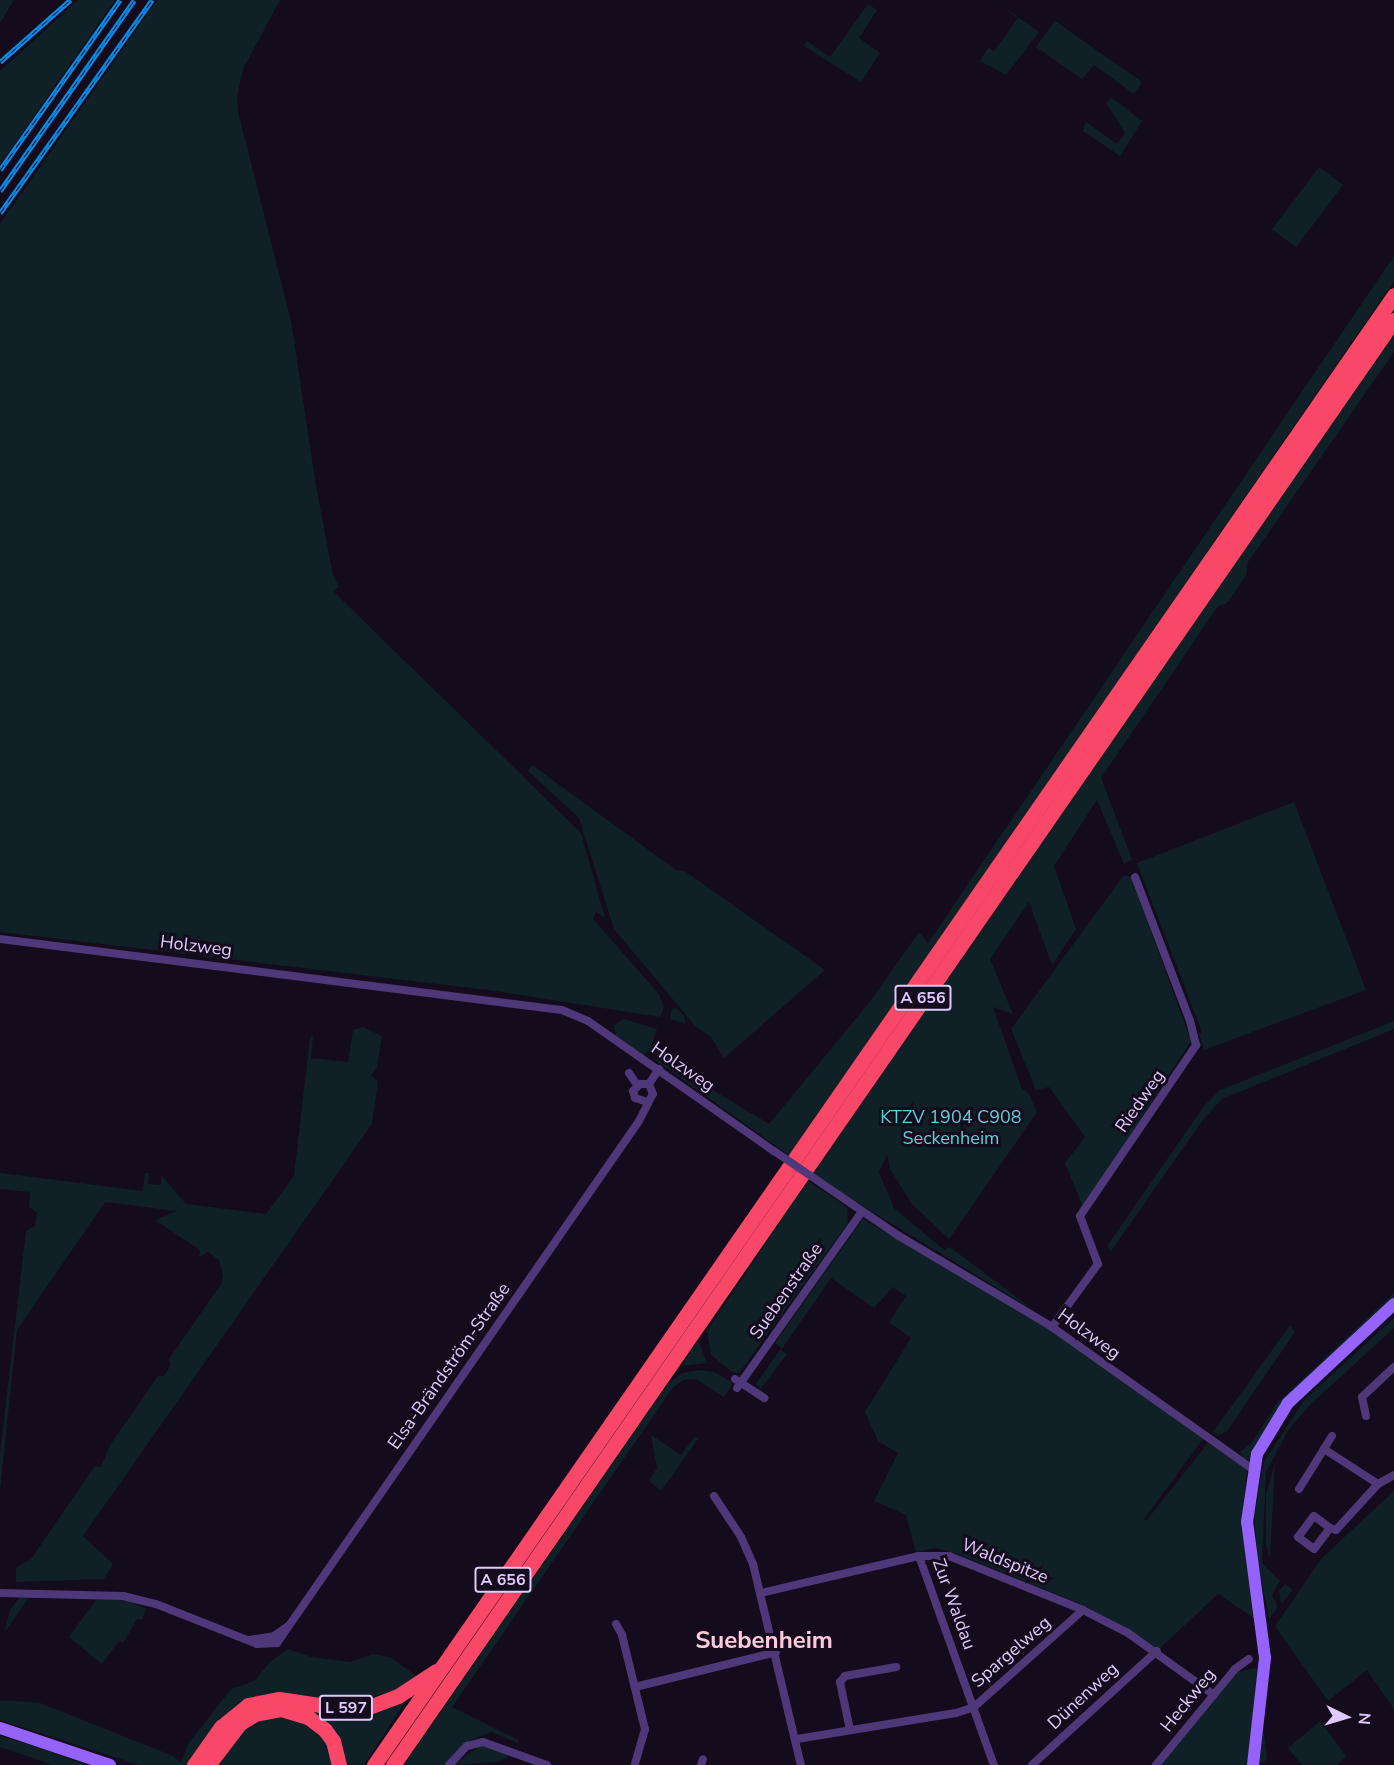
<!DOCTYPE html>
<meta charset="utf-8">
<style>
body{margin:0}
#map{position:relative;width:1394px;height:1765px;overflow:hidden;background:#140c1c;font-family:"Nunito Sans",sans-serif}
div>[style]{position:absolute}
[style*='--x']{left:calc(var(--x)*1px);top:calc(var(--y)*1px);width:calc(var(--w)*1px);rotate:calc(var(--a)*1deg)}
.green>*{inset:0;background:#0f2026;transform-origin:0 0}
.minor>*{height:8px;margin:-4px;padding:0 4px;transform-origin:4px;border-radius:4px;background:#4f387a}
.secondary>*{height:12px;margin:-6px;padding:0 6px;transform-origin:6px;border-radius:6px;background:#9563fa}
.motorway>*{height:15px;margin:-7.5px;padding:0 7.5px;transform-origin:7.5px;border-radius:7.5px;background:#f94867}
.rail>*{height:4.5px;margin-top:-2.25px;transform-origin:0;background:repeating-linear-gradient(90deg,#140c1c 0 7px,#088eeb 0 14px);box-sizing:border-box;border-block:2px solid #088eeb}
.minor-bridge>*{height:8px;margin:-4px;padding:0 4px;transform-origin:4px;border-radius:4px;background:#4f387a}
span{translate:-50% -50%;white-space:nowrap;text-align:center;line-height:1.15;-webkit-text-stroke:6px #140c1c;paint-order:stroke}
.shield-label span{padding:2px 4px;background:#140c1c;border:2px solid;border-radius:4px;-webkit-text-stroke-width:0}
.shield-label{font-size:16px;color:#dfc9fd;font-weight:700}
.street-label{font-size:18px;color:#dfc9fd}
.park-label{font-size:18px;color:#59d2da}
.district-label{font-size:24px;color:#fdcbdc;font-weight:700}
.north{position:absolute;left:1316px;top:1687px;width:60px;height:60px;-webkit-text-stroke:4px #140c1c;paint-order:stroke;rotate:95deg;font-size:16px;font-weight:700;line-height:24px;text-align:center;color:#dfc9fd}
.north::after{content:'';display:block;margin:auto;width:21px;height:27px;background:#dfc9fd;clip-path:polygon(50% 0,100% 100%,50% 72%,0 100%)}
</style>
<div id="map">
<div class="green">
<i style="clip-path:polygon(0 0,14px 0,0 23px)"></i>
<i style="clip-path:polygon(78px 0,115px 0,0 165px,0 71px)"></i>
<i style="clip-path:polygon(157px 0,280px 0,243px 69px,237px 96px,238px 112px,291px 321px,316px 486px,333px 575px,339px 587px,333px 591px,581px 833px,605px 918px,596px 912px,593px 919px,659px 994px,664px 1007px,660px 1017px,489px 990px,0 932px,0 224px)"></i>
<i style="clip-path:polygon(994px 0,1039px 32px,1006px 75px,980px 61px,988px 48px,994px 51px,1018px 18px)"></i>
<i style="clip-path:polygon(868px 4px,877px 10px,859px 38px,880px 53px,861px 82px,804px 46px,807px 41px,830px 57px)"></i>
<i style="clip-path:polygon(1055px 21px,1142px 82px,1134px 94px,1094px 65px,1082px 79px,1036px 47px)"></i>
<i style="clip-path:polygon(1111px 97px,1142px 121px,1120px 156px,1083px 131px,1086px 122px,1117px 144px,1125px 133px,1106px 103px)"></i>
<i style="left:1319px;top:167px;width:30px;height:78px;rotate:37deg"></i>
<i style="clip-path:polygon(1394px 256px,1394px 281px,790px 1156px,655px 1060px,658px 1051px,668px 1063px,769px 1124px,869px 1003px,919px 932px,928px 943px)"></i>
<i style="clip-path:polygon(1394px 335px,1394px 352px,1248px 562px,1246px 576px,1226px 604px,1218px 606px,1101px 778px,1132px 859px,1124px 864px,1097px 800px,1054px 866px,1076px 929px,1052px 965px,1029px 902px,990px 959px,1013px 1014px,993px 1007px,1022px 1089px,1029px 1094px,1037px 1112px,949px 1239px,912px 1204px,890px 1169px,887px 1155px,879px 1172px,894px 1208px,944px 1250px,950px 1247px,1035px 1311px,812px 1175px)"></i>
<i style="clip-path:polygon(532px 765px,676px 870px,686px 872px,825px 970px,724px 1058px,711px 1037px,696px 1027px,614px 929px,579px 818px,528px 771px)"></i>
<i style="clip-path:polygon(1294px 802px,1366px 990px,1204px 1050px,1199px 1034px,1202px 1032px,1137px 863px)"></i>
<i style="clip-path:polygon(1124px 875px,1131px 877px,1191px 1041px,1083px 1207px,1065px 1163px,1085px 1137px,1049px 1087px,1036px 1090px,1011px 1029px)"></i>
<i style="clip-path:polygon(677px 1008px,684px 1016px,686px 1024px,670px 1019px,672px 1009px)"></i>
<i style="clip-path:polygon(624px 1019px,657px 1029px,650px 1050px,643px 1055px,616px 1036px,614px 1025px)"></i>
<i style="clip-path:polygon(1394px 1021px,1394px 1029px,1222px 1099px,1202px 1121px,1111px 1251px,1107px 1246px,1204px 1106px,1220px 1090px)"></i>
<i style="clip-path:polygon(363px 1027px,382px 1036px,377px 1067px,371px 1076px,378px 1081px,372px 1124px,83px 1536px,113px 1564px,104px 1579px,16px 1582px,16px 1568px,31px 1559px,94px 1467px,101px 1467px,110px 1445px,158px 1376px,164px 1376px,171px 1365px,169px 1359px,221px 1284px,223px 1275px,219px 1260px,208px 1252px,199px 1257px,200px 1250px,155px 1220px,177px 1211px,105px 1202px,17px 1330px,0 1490px,0 1453px,26px 1231px,35px 1226px,37px 1213px,29px 1207px,30px 1192px,0 1189px,0 1173px,143px 1191px,145px 1173px,149px 1173px,148px 1184px,161px 1185px,161px 1175px,186px 1204px,266px 1214px,294px 1176px,310px 1037px,313px 1036px,311px 1058px,348px 1062px,353px 1030px)"></i>
<i style="clip-path:polygon(808px 1181px,847px 1207px,848px 1223px,739px 1373px,732px 1372px,711px 1355px,707px 1331px)"></i>
<i style="clip-path:polygon(863px 1219px,1052px 1329px,1203px 1439px,1144px 1519px,1146px 1521px,1208px 1443px,1247px 1469px,1241px 1527px,1258px 1621px,1218px 1594px,1157px 1651px,1086px 1606px,958px 1554px,935px 1548px,916px 1552px,906px 1515px,874px 1501px,898px 1453px,878px 1441px,865px 1412px,911px 1338px,889px 1322px,906px 1296px,893px 1287px,874px 1308px,831px 1278px,781px 1350px,787px 1354px,761px 1389px,756px 1384px,781px 1348px,775px 1343px)"></i>
<i style="clip-path:polygon(1394px 1293px,1394px 1302px,1308px 1381px,1254px 1457px,1244px 1460px,1240px 1452px,1252px 1442px,1277px 1403px)"></i>
<i style="clip-path:polygon(1394px 1318px,1394px 1328px,1311px 1404px,1289px 1429px,1266px 1472px,1262px 1563px,1280px 1581px,1272px 1595px,1278px 1607px,1269px 1619px,1258px 1563px,1254px 1516px,1264px 1462px,1304px 1400px)"></i>
<i style="clip-path:polygon(1290px 1325px,1295px 1332px,1227px 1431px,1218px 1436px,1213px 1432px)"></i>
<i style="clip-path:polygon(699px 1342px,707px 1363px,682px 1366px,697px 1342px)"></i>
<i style="clip-path:polygon(700px 1370px,714px 1372px,733px 1383px,724px 1397px,696px 1379px,686px 1379px,674px 1386px,452px 1707px,518px 1740px,518px 1743px,491px 1732px,470px 1740px,447px 1765px,404px 1765px,668px 1384px,682px 1373px)"></i>
<i style="clip-path:polygon(651px 1435px,681px 1455px,695px 1436px,698px 1439px,661px 1491px,649px 1481px,657px 1468px)"></i>
<i style="clip-path:polygon(1275px 1463px,1270px 1558px,1272px 1565px,1266px 1545px,1266px 1494px)"></i>
<i style="clip-path:polygon(1394px 1491px,1394px 1709px,1367px 1670px,1328px 1701px,1275px 1626px,1322px 1558px)"></i>
<i style="clip-path:polygon(1285px 1584px,1293px 1590px,1281px 1604px,1279px 1591px)"></i>
<i style="clip-path:polygon(20px 1597px,29px 1597px,4px 1633px,10px 1610px)"></i>
<i style="clip-path:polygon(97px 1598px,128px 1601px,146px 1609px,142px 1620px,137px 1619px,123px 1643px,119px 1641px,102px 1664px,69px 1637px)"></i>
<i style="clip-path:polygon(288px 1649px,311px 1657px,351px 1662px,373px 1654px,391px 1658px,418px 1677px,400px 1689px,353px 1702px,293px 1694px,188px 1765px,139px 1765px,0 1720px,0 1700px,40px 1703px,173px 1756px,181px 1763px,188px 1744px,231px 1689px,254px 1681px,271px 1661px)"></i>
<i style="clip-path:polygon(1259px 1667px,1250px 1765px,1161px 1765px,1238px 1672px)"></i>
<i style="clip-path:polygon(411px 1693px,364px 1765px,345px 1765px,334px 1737px,315px 1716px,280px 1706px,257px 1709px,238px 1719px,204px 1765px,199px 1765px,231px 1722px,257px 1706px,277px 1703px,359px 1712px,388px 1705px)"></i>
<i style="clip-path:polygon(284px 1713px,322px 1732px,336px 1765px,213px 1765px,244px 1724px)"></i>
<i style="clip-path:polygon(1320px 1721px,1346px 1756px,1338px 1765px,1302px 1765px,1288px 1748px)"></i>
<i style="clip-path:polygon(1264px 1734px,1267px 1760px,1258px 1765px,1263px 1734px)"></i>
<i style="clip-path:polygon(0 1736px,45px 1749px,86px 1765px,53px 1765px,0 1747px)"></i>
<i style="clip-path:polygon(480px 1746px,493px 1746px,512px 1754px,498px 1762px,454px 1765px)"></i>
</div>
<div class="minor">
<i style="--x:0;--y:939;--w:566;--a:7.2"></i>
<i style="--x:562;--y:1010;--w:28;--a:23"></i>
<i style="--x:588;--y:1021;--w:227;--a:35"></i>
<i style="--x:629;--y:1073;--w:14;--a:56"></i>
<i style="--x:649;--y:1084;--w:18;--a:-56"></i>
<i style="--x:821;--y:1183;--w:94;--a:34.2"></i>
<i style="--x:899;--y:1236;--w:178;--a:30.7"></i>
<i style="--x:1052;--y:1327;--w:247;--a:35.3"></i>
<i style="--x:1052;--y:1327;--w:78;--a:-53.9"></i>
<i style="--x:1098;--y:1264;--w:51;--a:-110.6"></i>
<i style="--x:1080;--y:1216;--w:207;--a:-55.8"></i>
<i style="--x:1196;--y:1045;--w:25;--a:-104"></i>
<i style="--x:1190;--y:1021;--w:154;--a:-110.9"></i>
<i style="--x:735;--y:1379;--w:35;--a:33"></i>
<i style="--x:737;--y:1388;--w:214;--a:-54.7"></i>
<i style="--x:1366;--y:1416;--w:19;--a:-102"></i>
<i style="--x:1362;--y:1397;--w:44;--a:-43.2"></i>
<i style="--x:1332;--y:1436;--w:15;--a:122"></i>
<i style="--x:1324;--y:1449;--w:64;--a:32.9"></i>
<i style="--x:1299;--y:1489;--w:47;--a:-58"></i>
<i style="--x:714;--y:1496;--w:49;--a:56.6"></i>
<i style="--x:741;--y:1537;--w:30;--a:66"></i>
<i style="--x:753;--y:1564;--w:207;--a:76.6"></i>
<i style="--x:1314;--y:1516;--w:20;--a:37"></i>
<i style="--x:1330;--y:1528;--w:26;--a:127"></i>
<i style="--x:1314;--y:1549;--w:20;--a:-143"></i>
<i style="--x:1298;--y:1537;--w:26;--a:-53"></i>
<i style="--x:1330;--y:1528;--w:6;--a:18"></i>
<i style="--x:1336;--y:1530;--w:62;--a:-47.6"></i>
<i style="--x:1378;--y:1484;--w:18;--a:-29"></i>
<i style="--x:919;--y:1556;--w:222;--a:70.3"></i>
<i style="--x:0;--y:1593;--w:123;--a:1.4"></i>
<i style="--x:123;--y:1596;--w:34;--a:14"></i>
<i style="--x:156;--y:1604;--w:109;--a:21.6"></i>
<i style="--x:257;--y:1644;--w:20;--a:-3"></i>
<i style="--x:277;--y:1643;--w:635;--a:-55.26"></i>
<i style="--x:639;--y:1121;--w:30;--a:-63"></i>
<i style="--x:653;--y:1094;--w:11;--a:-112"></i>
<i style="--x:649;--y:1084;--w:9;--a:180"></i>
<i style="--x:640;--y:1084;--w:10;--a:135"></i>
<i style="--x:633;--y:1091;--w:7;--a:74"></i>
<i style="--x:635;--y:1098;--w:13;--a:18"></i>
<i style="--x:761;--y:1593;--w:162;--a:-13.2"></i>
<i style="--x:919;--y:1556;--w:30;--a:0"></i>
<i style="--x:949;--y:1556;--w:144;--a:21.9"></i>
<i style="--x:1083;--y:1610;--w:51;--a:27.1"></i>
<i style="--x:1128;--y:1633;--w:106;--a:35.8"></i>
<i style="--x:616;--y:1624;--w:13;--a:61"></i>
<i style="--x:622;--y:1635;--w:97;--a:76.3"></i>
<i style="--x:645;--y:1729;--w:37;--a:106"></i>
<i style="--x:249;--y:1640;--w:25;--a:-9"></i>
<i style="--x:274;--y:1636;--w:16;--a:-35"></i>
<i style="--x:635;--y:1687;--w:145;--a:-13.9"></i>
<i style="--x:850;--y:1730;--w:49;--a:-101.8"></i>
<i style="--x:840;--y:1682;--w:8;--a:-50"></i>
<i style="--x:845;--y:1676;--w:52;--a:-10"></i>
<i style="--x:797;--y:1739;--w:161;--a:-9.3"></i>
<i style="--x:956;--y:1713;--w:19;--a:-18"></i>
<i style="--x:974;--y:1707;--w:146;--a:-41.7"></i>
<i style="--x:449;--y:1765;--w:26;--a:-47"></i>
<i style="--x:467;--y:1746;--w:16;--a:-14"></i>
<i style="--x:483;--y:1742;--w:68;--a:19.8"></i>
<i style="--x:701;--y:1765;--w:6;--a:-72"></i>
<i style="--x:1032;--y:1765;--w:169;--a:-42.4"></i>
<i style="--x:1156;--y:1765;--w:124;--a:-50.5"></i>
<i style="--x:1235;--y:1669;--w:17;--a:-36"></i>
</div>
<div class="secondary">
<i style="--x:0;--y:1728;--w:116;--a:18.6"></i>
<i style="--x:1253;--y:1765;--w:108;--a:-83.6"></i>
<i style="--x:1265;--y:1658;--w:137;--a:-97.5"></i>
<i style="--x:1247;--y:1522;--w:69;--a:-81.6"></i>
<i style="--x:1257;--y:1454;--w:60;--a:-58.7"></i>
<i style="--x:1288;--y:1403;--w:145;--a:-43"></i>
</div>
<div class="motorway">
<i style="--x:194;--y:1765;--w:47;--a:-54.6"></i>
<i style="--x:221;--y:1727;--w:35;--a:-39"></i>
<i style="--x:248;--y:1705;--w:32;--a:-11"></i>
<i style="--x:279;--y:1699;--w:56;--a:8.3"></i>
<i style="--x:334;--y:1707;--w:35;--a:0"></i>
<i style="--x:369;--y:1707;--w:31;--a:-21"></i>
<i style="--x:398;--y:1696;--w:45;--a:-33.3"></i>
<i style="--x:208;--y:1765;--w:53;--a:-52.7"></i>
<i style="--x:240;--y:1723;--w:17;--a:-31"></i>
<i style="--x:255;--y:1714;--w:26;--a:-11"></i>
<i style="--x:281;--y:1709;--w:28;--a:17"></i>
<i style="--x:308;--y:1717;--w:21;--a:37"></i>
<i style="--x:325;--y:1730;--w:14;--a:54"></i>
<i style="--x:333;--y:1741;--w:25;--a:76"></i>
<i style="--x:374;--y:1765;--w:1789;--a:-55.24"></i>
<i style="--x:393;--y:1765;--w:1758;--a:-55.29"></i>
</div>
<div class="rail">
<i style="--x:0;--y:62;--w:94;--a:-41.5"></i>
<i style="--x:0;--y:170;--w:208;--a:-54.8"></i>
<i style="--x:0;--y:191;--w:233;--a:-54.9"></i>
<i style="--x:0;--y:213;--w:262;--a:-54.5"></i>
</div>
<div class="minor-bridge">
<i style="--x:774;--y:1151;--w:57;--a:34.2"></i>
</div>
<div class="shield-label">
<span style="left:923px;top:998px">A 656</span>
<span style="left:503px;top:1580px">A 656</span>
<span style="left:346px;top:1708px">L 597</span>
</div>
<div class="street-label">
<span style="left:196px;top:946px;rotate:7deg">Holzweg</span>
<span style="left:683px;top:1067px;rotate:35deg">Holzweg</span>
<span style="left:1140px;top:1101px;rotate:-55deg">Riedweg</span>
<span style="left:786px;top:1291px;rotate:-55deg">Suebenstraße</span>
<span style="left:1089px;top:1334px;rotate:36deg">Holzweg</span>
<span style="left:449px;top:1366px;rotate:-55deg">Elsa-Brändström-Straße</span>
<span style="left:1005px;top:1561px;rotate:22deg">Waldspitze</span>
<span style="left:954px;top:1604px;rotate:70deg">Zur Waldau</span>
<span style="left:1011px;top:1652px;rotate:-41deg">Spargelweg</span>
<span style="left:1083px;top:1696px;rotate:-43deg">Dünenweg</span>
<span style="left:1188px;top:1700px;rotate:-51deg">Heckweg</span>
</div>
<div class="park-label">
<span style="left:951px;top:1128px">KTZV 1904 C908<br>Seckenheim</span>
</div>
<div class="district-label">
<span style="left:764px;top:1641px">Suebenheim</span>
</div>
<div class="north">N</div>
</div>
